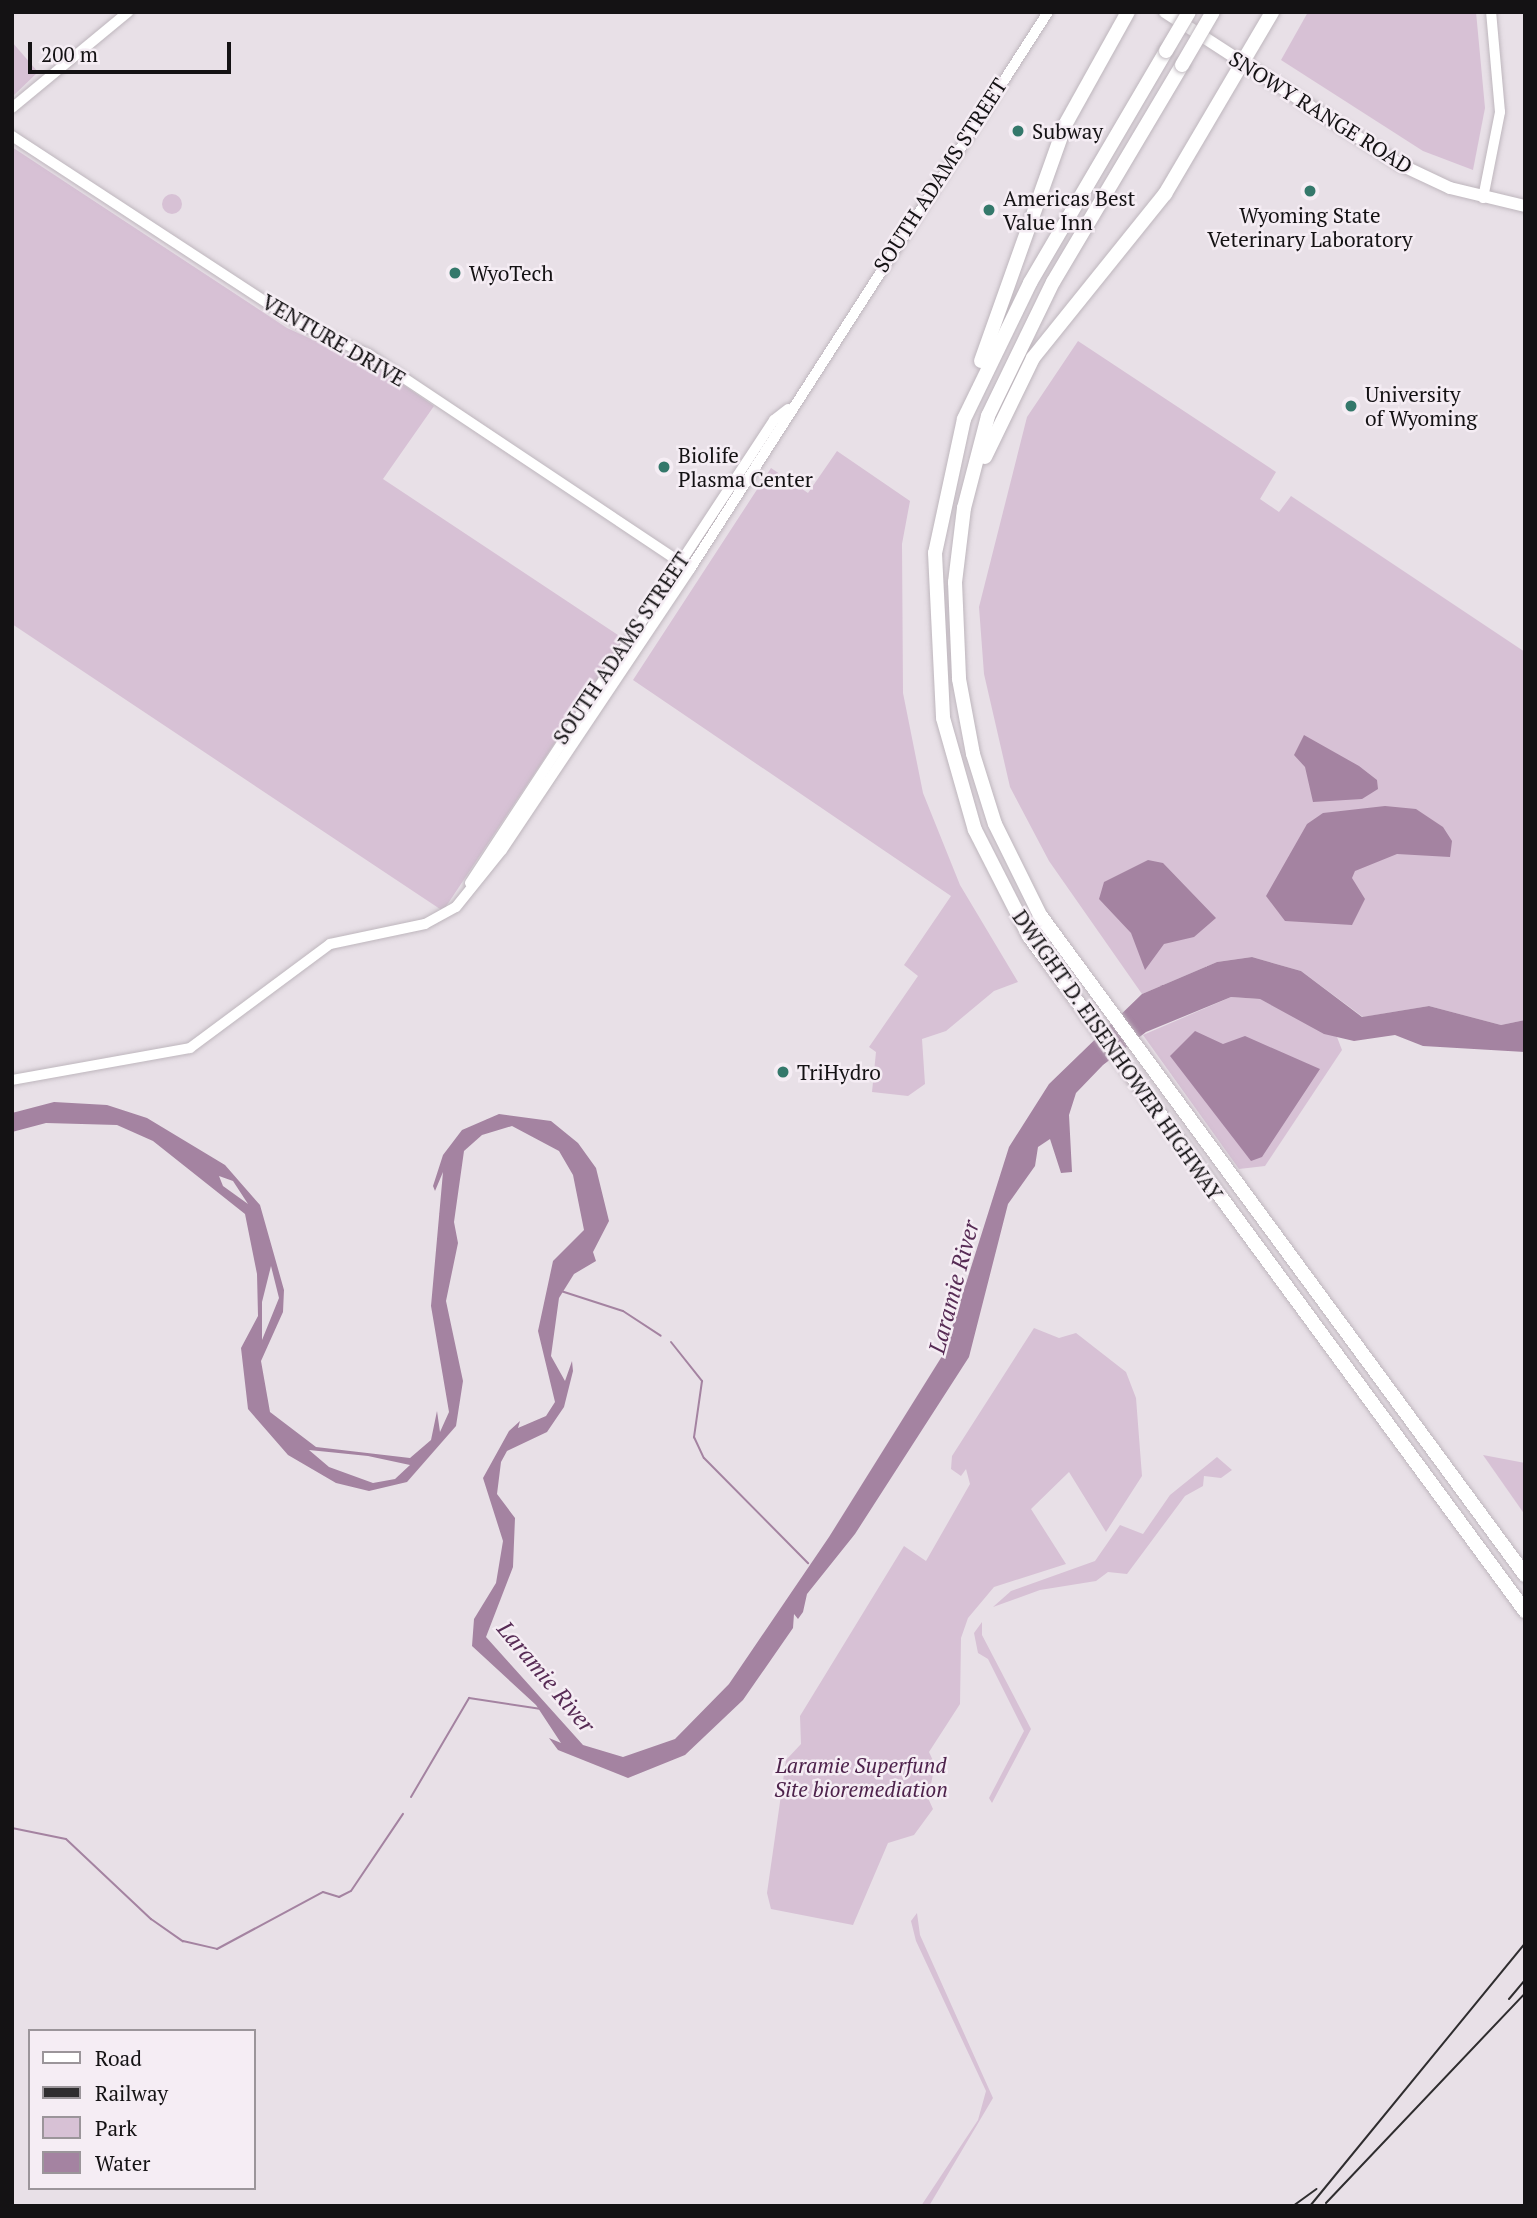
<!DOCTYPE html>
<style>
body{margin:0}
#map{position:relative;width:1537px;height:2218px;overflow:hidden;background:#e8e0e7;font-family:"PT Serif",serif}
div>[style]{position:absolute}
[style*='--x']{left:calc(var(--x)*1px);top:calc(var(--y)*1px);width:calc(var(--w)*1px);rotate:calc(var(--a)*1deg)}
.green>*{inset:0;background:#d7c1d5}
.round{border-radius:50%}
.water>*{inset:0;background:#a483a1}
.stream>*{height:2px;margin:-1px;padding:0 1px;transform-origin:1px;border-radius:1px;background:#a483a1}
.roads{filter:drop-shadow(0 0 2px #beb6bd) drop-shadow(0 0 2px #beb6bd)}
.secondary>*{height:10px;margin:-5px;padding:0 5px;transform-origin:5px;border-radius:5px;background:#fff}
.primary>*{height:12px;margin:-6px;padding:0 6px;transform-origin:6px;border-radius:6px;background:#fff}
.highway>*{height:14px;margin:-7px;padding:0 7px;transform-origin:7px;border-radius:7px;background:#fff}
.rail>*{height:2px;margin:-1px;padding:0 1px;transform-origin:1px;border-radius:1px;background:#2f2d2f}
.bridges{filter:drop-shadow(0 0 2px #beb6bd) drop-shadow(0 0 2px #beb6bd)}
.highway-bridge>*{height:14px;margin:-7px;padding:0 7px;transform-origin:7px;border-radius:7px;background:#fff}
.dots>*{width:19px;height:19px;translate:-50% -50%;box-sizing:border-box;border:4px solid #f5edf4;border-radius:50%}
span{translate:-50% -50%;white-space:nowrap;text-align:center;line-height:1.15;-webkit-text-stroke:5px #f5edf4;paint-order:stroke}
.street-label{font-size:21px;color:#141214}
.poi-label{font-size:21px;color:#141214}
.left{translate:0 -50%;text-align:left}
.park-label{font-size:21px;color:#4d224b;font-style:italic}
.water-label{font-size:23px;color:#572b55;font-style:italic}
.frame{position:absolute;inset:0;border:14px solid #141214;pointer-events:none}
.legend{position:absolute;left:28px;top:2029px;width:228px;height:161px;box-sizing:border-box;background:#f5edf4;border:2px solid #9b959a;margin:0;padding:9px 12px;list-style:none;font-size:21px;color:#141214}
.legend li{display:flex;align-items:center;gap:14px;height:35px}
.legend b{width:35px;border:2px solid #9b959a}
.scale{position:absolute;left:28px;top:42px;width:203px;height:32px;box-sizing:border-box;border:4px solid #141214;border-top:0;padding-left:9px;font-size:21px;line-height:24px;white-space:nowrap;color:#141214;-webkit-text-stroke:5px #f5edf4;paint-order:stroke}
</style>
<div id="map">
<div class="green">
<i style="clip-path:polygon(1308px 12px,1476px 12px,1485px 108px,1473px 170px,1423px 151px,1281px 60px)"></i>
<i style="clip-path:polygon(12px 42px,38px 72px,12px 97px)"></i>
<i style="clip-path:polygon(12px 147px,287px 328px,386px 373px,434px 406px,383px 479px,624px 639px,443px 911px,12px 624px)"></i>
<i class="round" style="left:162px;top:194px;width:20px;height:20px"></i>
<i style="clip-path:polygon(1078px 341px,1276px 472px,1260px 499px,1279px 512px,1291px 496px,1525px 652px,1525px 1020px,1501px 1025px,1429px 1006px,1363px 1017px,1301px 971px,1252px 957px,1217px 962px,1142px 994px,1049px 861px,1010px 787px,984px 674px,979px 607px,1027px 417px)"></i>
<i style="clip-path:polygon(837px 451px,910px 501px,902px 544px,903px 693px,923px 793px,960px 885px,1018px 982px,994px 991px,946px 1031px,922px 1039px,925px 1084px,908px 1096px,872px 1092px,876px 1052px,869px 1047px,918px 976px,904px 965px,951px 896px,633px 680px,771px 468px,808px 493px)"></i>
<i style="clip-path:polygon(1231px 997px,1260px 999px,1337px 1037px,1342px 1050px,1265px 1166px,1239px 1169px,1143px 1035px)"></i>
<i style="clip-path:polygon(1034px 1328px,1059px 1338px,1076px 1333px,1126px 1372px,1136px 1398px,1142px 1476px,1106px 1532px,1069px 1472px,1031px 1509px,1066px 1564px,994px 1587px,968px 1618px,961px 1638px,960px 1704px,929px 1752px,935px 1765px,928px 1798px,933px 1809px,914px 1835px,888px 1843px,853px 1925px,771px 1909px,767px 1893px,786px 1760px,801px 1744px,800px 1716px,904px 1546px,926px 1561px,970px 1484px,966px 1469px,961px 1476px,951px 1469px,952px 1456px)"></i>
<i style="clip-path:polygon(1483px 1455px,1525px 1463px,1525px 1515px)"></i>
<i style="clip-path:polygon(1217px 1457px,1232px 1470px,1221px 1478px,1204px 1476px,1203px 1486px,1185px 1496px,1127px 1574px,1108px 1572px,1096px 1581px,1040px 1590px,993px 1607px,1011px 1591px,1095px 1561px,1120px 1525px,1143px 1534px,1170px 1495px)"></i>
<i style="clip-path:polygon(982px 1622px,982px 1635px,1031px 1729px,992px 1803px,989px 1798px,1024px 1731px,988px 1659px,978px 1653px,974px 1633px)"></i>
<i style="clip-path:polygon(917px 1913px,920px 1935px,993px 2098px,929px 2206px,921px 2206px,978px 2120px,986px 2091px,916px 1941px,911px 1921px)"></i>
</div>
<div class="water">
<i style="clip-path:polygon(1304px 735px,1359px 766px,1377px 780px,1378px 789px,1362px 799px,1313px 802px,1305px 767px,1294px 755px)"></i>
<i style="clip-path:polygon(1385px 806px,1416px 809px,1443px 827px,1452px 841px,1450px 857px,1397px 854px,1355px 871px,1352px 878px,1365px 899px,1352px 925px,1285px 921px,1266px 896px,1307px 824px,1323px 813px)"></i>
<i style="clip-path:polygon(1148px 860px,1163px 863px,1216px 918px,1194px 937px,1164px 944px,1145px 970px,1131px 933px,1099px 899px,1104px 882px)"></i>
<i style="clip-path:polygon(evenodd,1252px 957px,1301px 971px,1362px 1017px,1429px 1006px,1501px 1025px,1525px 1020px,1525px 1052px,1423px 1046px,1395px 1035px,1354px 1041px,1324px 1034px,1260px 999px,1231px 997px,1146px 1032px,1103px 1065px,1076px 1093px,1069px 1115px,1072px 1172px,1061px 1173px,1050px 1139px,1038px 1147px,1035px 1166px,1008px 1204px,969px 1357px,855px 1534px,807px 1594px,803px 1612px,798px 1619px,794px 1614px,793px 1628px,743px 1700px,685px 1755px,628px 1778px,558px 1750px,549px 1738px,561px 1743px,536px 1705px,472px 1646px,474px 1619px,496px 1583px,503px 1541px,483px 1478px,509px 1431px,520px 1421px,518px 1428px,546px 1416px,555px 1402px,538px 1331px,553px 1261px,584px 1230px,573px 1175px,559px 1151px,512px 1126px,482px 1135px,464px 1151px,454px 1222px,458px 1243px,446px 1301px,463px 1381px,456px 1426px,407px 1482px,369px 1491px,336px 1483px,288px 1455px,248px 1409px,241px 1348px,258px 1316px,257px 1274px,245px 1214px,153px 1141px,117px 1125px,46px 1123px,12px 1132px,12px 1113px,54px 1102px,107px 1105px,147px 1118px,225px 1165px,260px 1205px,284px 1290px,283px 1312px,261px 1361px,270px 1412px,316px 1447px,410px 1458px,431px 1440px,437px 1411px,440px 1432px,449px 1412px,431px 1306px,443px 1172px,435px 1191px,433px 1186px,443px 1155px,462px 1130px,499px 1114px,551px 1121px,578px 1143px,596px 1168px,609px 1221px,593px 1252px,596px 1261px,574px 1274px,559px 1298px,551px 1356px,565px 1381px,572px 1361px,573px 1371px,564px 1407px,547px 1432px,507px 1451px,501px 1462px,497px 1494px,515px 1518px,513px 1567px,486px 1637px,583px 1745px,623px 1757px,675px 1739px,729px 1684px,829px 1537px,944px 1353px,1009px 1147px,1049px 1084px,1142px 994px,1217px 962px,1252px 957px,219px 1176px,233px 1181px,248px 1204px,223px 1186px,219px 1176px,1252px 957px,271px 1266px,279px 1298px,262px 1340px,262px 1302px,271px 1266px,1252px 957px,309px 1450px,368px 1456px,410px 1465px,395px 1479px,373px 1483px,329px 1467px,309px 1450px)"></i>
<i style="clip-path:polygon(1195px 1031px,1223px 1044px,1245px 1036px,1320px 1069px,1262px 1157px,1251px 1161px,1170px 1056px)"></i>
</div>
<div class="stream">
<i style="--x:561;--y:1291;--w:65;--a:17.9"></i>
<i style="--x:623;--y:1311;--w:45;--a:33.3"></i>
<i style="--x:671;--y:1342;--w:50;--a:51.5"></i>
<i style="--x:702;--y:1381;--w:57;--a:98.1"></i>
<i style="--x:694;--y:1437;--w:23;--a:65"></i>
<i style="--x:704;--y:1458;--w:148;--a:45.3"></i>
<i style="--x:411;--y:1797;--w:115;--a:-59.6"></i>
<i style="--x:469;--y:1698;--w:73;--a:8.7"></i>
<i style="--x:12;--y:1828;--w:55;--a:11.5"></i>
<i style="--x:66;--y:1839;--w:117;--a:43.3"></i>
<i style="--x:151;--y:1919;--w:39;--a:35"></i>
<i style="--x:183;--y:1941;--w:35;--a:13"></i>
<i style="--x:217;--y:1949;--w:120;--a:-28.3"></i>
<i style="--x:323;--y:1892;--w:17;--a:17"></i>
<i style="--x:339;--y:1897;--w:13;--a:-27"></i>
<i style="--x:351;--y:1891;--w:93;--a:-56"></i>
</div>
<div class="roads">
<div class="secondary">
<i style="--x:12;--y:108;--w:151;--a:-39.6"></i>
<i style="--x:12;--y:136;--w:343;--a:33.2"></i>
<i style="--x:299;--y:324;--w:75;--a:23.5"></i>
<i style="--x:368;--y:354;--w:387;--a:33.7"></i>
<i style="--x:1483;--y:198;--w:88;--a:-78.8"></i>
<i style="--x:1500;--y:112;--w:100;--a:-95.1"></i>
<i style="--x:470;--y:883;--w:554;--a:-56.71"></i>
<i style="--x:774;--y:420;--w:18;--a:-38"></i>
<i style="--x:12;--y:1080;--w:181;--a:-10.2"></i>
<i style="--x:190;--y:1048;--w:174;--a:-36.6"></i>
<i style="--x:330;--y:944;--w:97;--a:-11.9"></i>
<i style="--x:425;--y:924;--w:35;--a:-29"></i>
<i style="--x:456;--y:907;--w:73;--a:-51.1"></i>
<i style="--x:502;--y:850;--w:338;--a:-56.2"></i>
<i style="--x:690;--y:569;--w:662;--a:-57.27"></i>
</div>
<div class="primary">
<i style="--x:1165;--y:12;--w:279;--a:33"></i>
<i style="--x:1399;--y:164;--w:56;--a:25.2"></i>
<i style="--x:1450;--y:188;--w:77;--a:13.5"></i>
</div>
<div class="highway">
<i style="--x:1166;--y:51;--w:269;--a:120.4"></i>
<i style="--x:1030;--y:283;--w:151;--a:115.9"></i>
<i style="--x:964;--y:419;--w:137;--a:102.2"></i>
<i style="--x:935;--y:553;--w:165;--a:87.2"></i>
<i style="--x:943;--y:718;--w:116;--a:74.1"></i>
<i style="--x:975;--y:830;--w:119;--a:63"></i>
<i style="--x:1029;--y:936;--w:838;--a:53.69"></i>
<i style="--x:1182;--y:65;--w:252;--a:120.7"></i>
<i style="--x:1053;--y:282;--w:149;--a:115.9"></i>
<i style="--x:988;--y:416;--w:95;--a:104.6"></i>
<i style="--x:964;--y:508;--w:75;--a:96.9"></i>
<i style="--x:955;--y:582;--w:97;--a:87.6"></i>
<i style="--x:959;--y:679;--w:76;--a:79.4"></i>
<i style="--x:973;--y:754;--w:73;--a:72.6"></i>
<i style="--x:995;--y:824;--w:102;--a:63.7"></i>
<i style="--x:1040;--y:915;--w:819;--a:53.69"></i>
<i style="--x:981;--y:361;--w:251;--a:-70.4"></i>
<i style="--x:1065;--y:125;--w:129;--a:-60.9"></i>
<i style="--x:985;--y:457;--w:110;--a:-64.1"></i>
<i style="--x:1033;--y:358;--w:211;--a:-51.2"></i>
<i style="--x:1165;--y:194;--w:211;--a:-59.5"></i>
</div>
</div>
<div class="rail">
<i style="--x:1509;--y:1999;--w:25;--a:-50"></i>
<i style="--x:1326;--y:2203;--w:289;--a:-46.5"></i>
<i style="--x:1293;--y:2206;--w:29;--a:-36"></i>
<i style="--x:1310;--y:2206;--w:340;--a:-50.7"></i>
</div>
<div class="bridges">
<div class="highway-bridge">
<i style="--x:1166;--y:51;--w:45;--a:-59.5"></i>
<i style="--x:1182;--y:65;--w:61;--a:-59.7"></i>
</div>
</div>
<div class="dots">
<i style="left:1018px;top:131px;background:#34786b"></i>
<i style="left:1310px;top:191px;background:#34786b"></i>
<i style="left:989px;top:210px;background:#34786b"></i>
<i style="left:455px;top:273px;background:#34786b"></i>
<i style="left:1351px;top:406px;background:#34786b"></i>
<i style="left:664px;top:467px;background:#34786b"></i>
<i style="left:783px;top:1072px;background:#34786b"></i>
</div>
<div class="street-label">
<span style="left:1321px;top:112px;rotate:32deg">SNOWY RANGE ROAD</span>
<span style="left:940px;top:175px;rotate:-57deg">SOUTH ADAMS STREET</span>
<span style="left:334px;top:340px;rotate:30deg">VENTURE DRIVE</span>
<span style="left:621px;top:648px;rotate:-56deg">SOUTH ADAMS STREET</span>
<span style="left:1118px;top:1055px;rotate:55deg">DWIGHT D. EISENHOWER HIGHWAY</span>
</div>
<div class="poi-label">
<span class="left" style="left:1032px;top:131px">Subway</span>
<span class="left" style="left:1003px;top:210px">Americas Best<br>Value Inn</span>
<span style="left:1310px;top:227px">Wyoming State<br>Veterinary Laboratory</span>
<span class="left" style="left:469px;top:273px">WyoTech</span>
<span class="left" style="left:1365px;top:406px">University<br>of Wyoming</span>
<span class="left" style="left:678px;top:467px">Biolife<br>Plasma Center</span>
<span class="left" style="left:797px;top:1072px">TriHydro</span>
</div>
<div class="park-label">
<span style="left:861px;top:1777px">Laramie Superfund<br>Site bioremediation</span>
</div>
<div class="water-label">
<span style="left:954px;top:1287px;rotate:-75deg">Laramie River</span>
<span style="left:546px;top:1677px;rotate:50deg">Laramie River</span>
</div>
<div class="frame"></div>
<ul class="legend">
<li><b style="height:9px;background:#fff"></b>Road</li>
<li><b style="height:9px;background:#2f2d2f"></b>Railway</li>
<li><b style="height:19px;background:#d7c1d5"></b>Park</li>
<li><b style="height:19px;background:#a483a1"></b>Water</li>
</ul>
<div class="scale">200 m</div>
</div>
